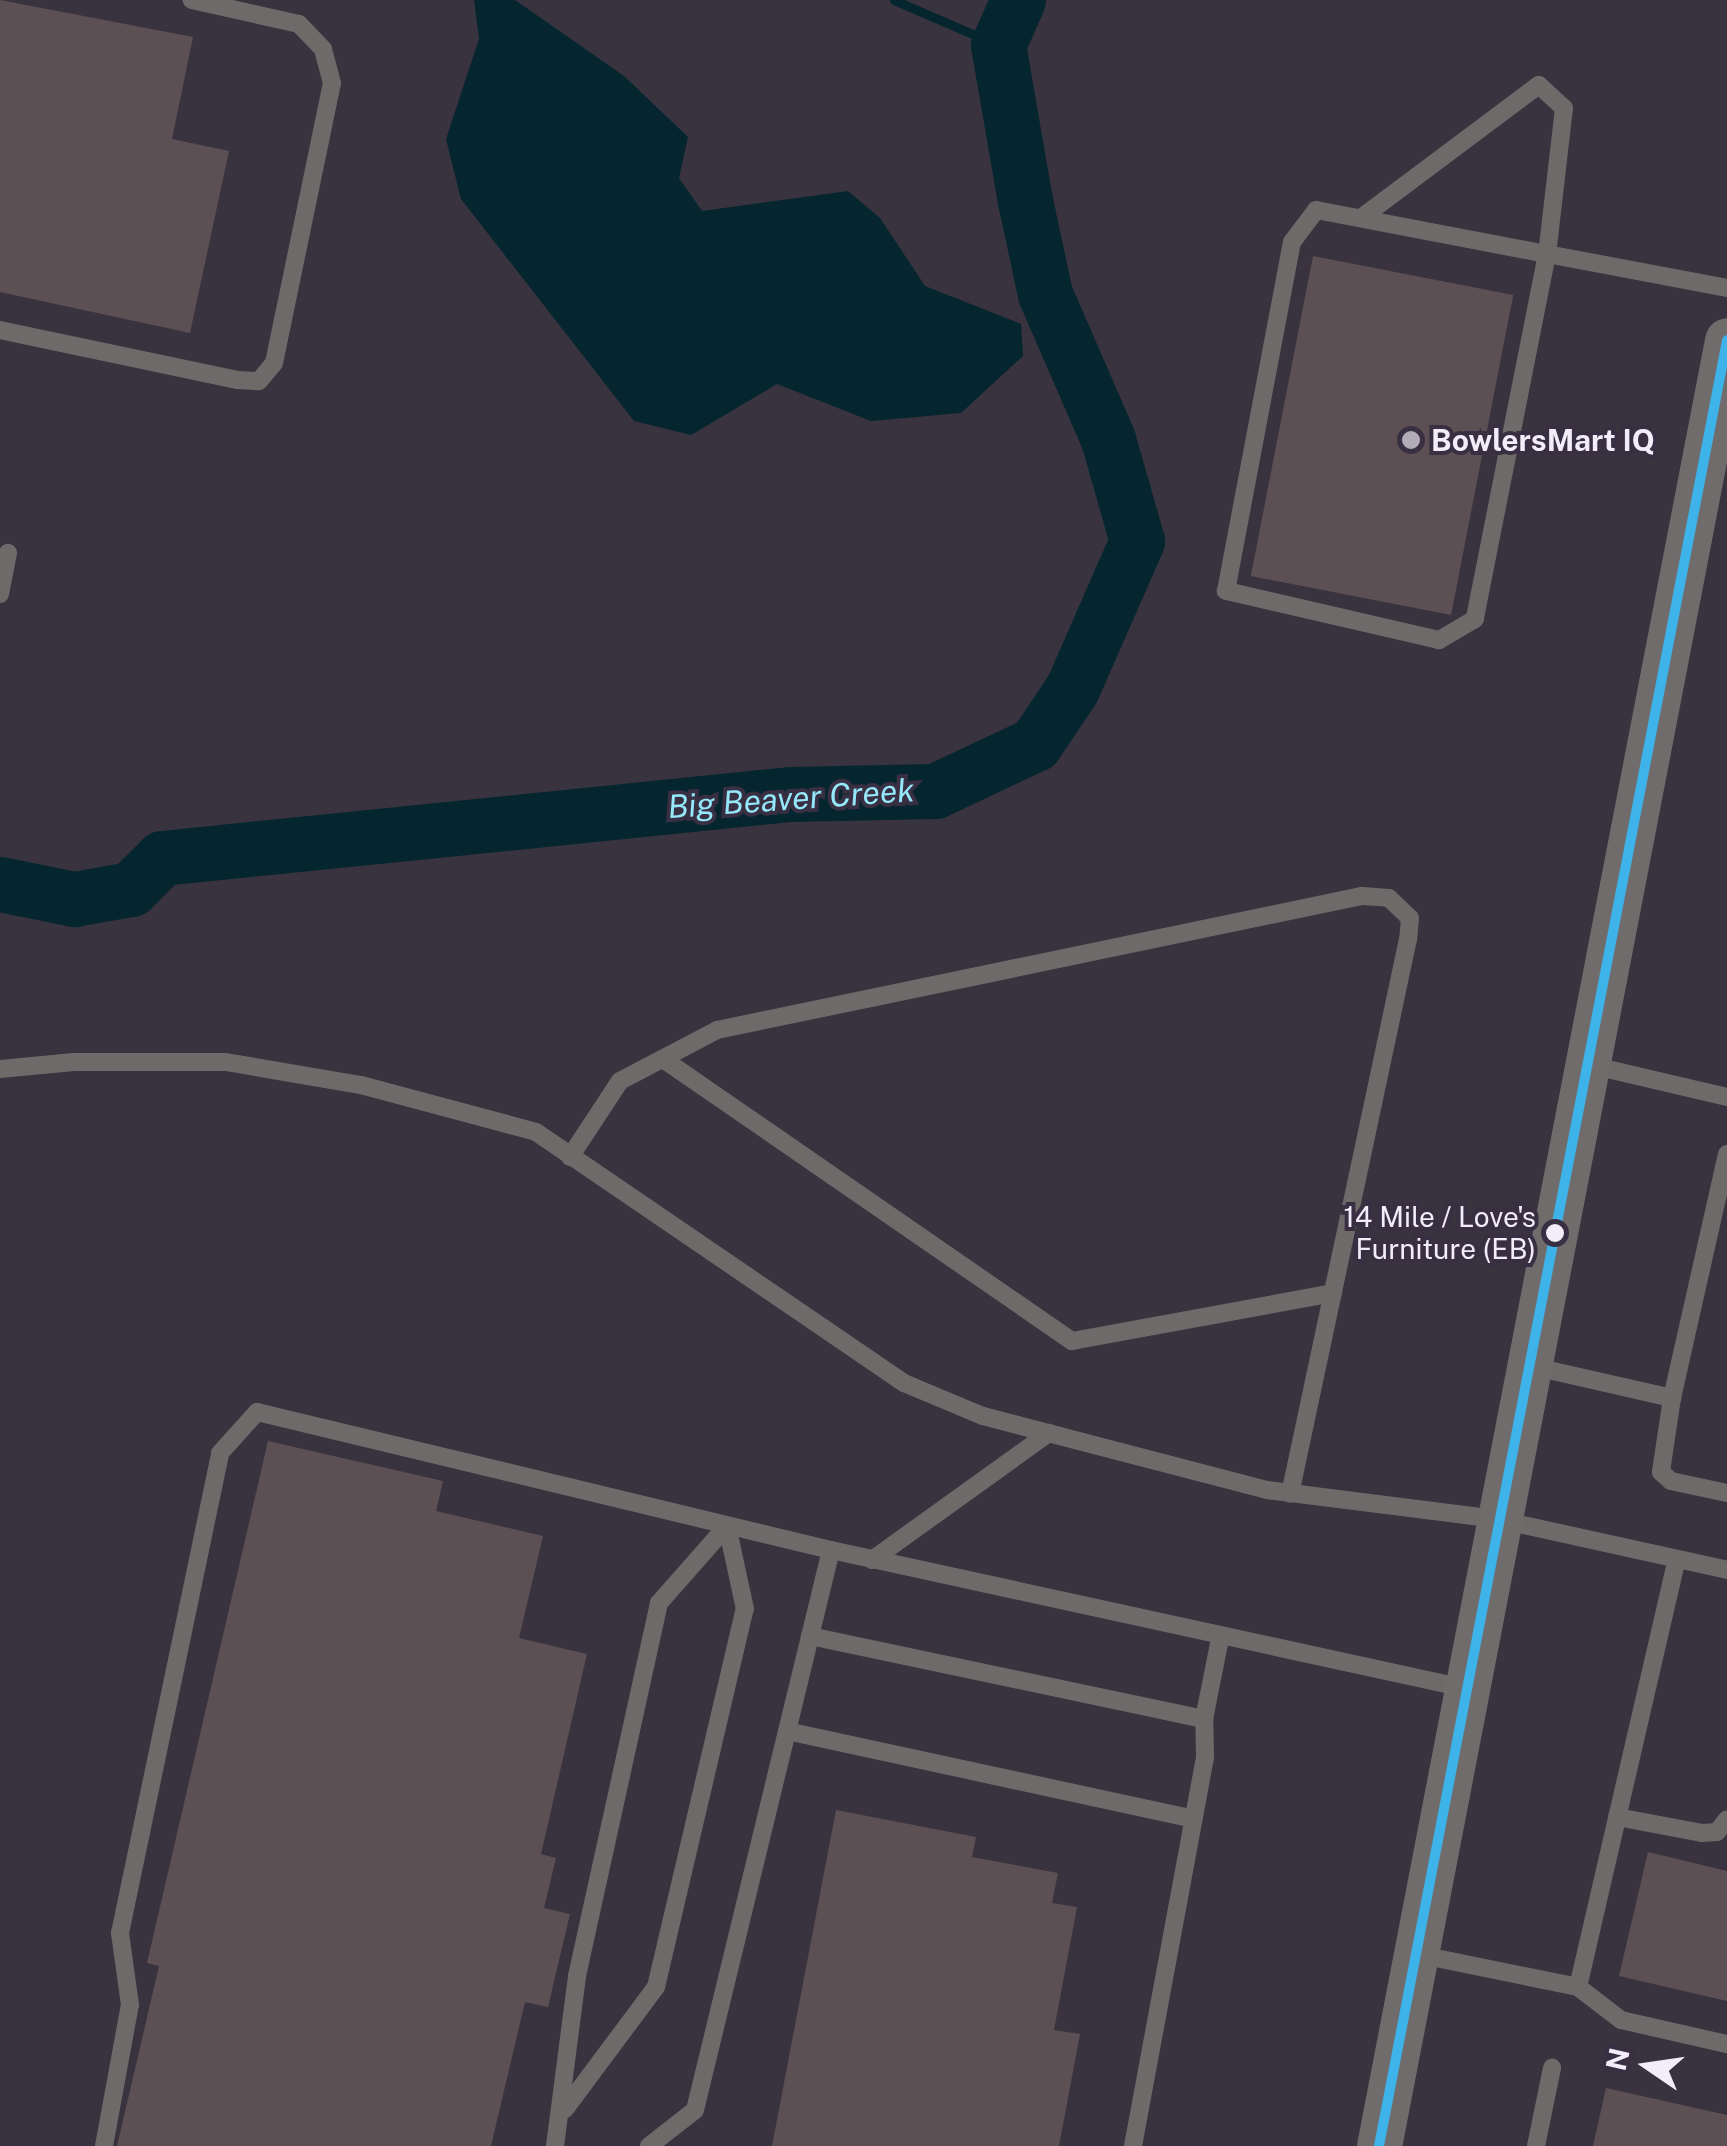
<!DOCTYPE html>
<style>
body{margin:0}
#map{position:relative;width:1727px;height:2146px;overflow:hidden;background:#38333e;font-family:"Public Sans",sans-serif}
div>[style]{position:absolute}
[style*='--x']{left:calc(var(--x)*1px);top:calc(var(--y)*1px);width:calc(var(--w)*1px);rotate:calc(var(--a)*1deg)}
.water>*{inset:0;background:#05262f}
.stream>*{height:9px;margin:-4.5px;padding:0 4.5px;transform-origin:4.5px;border-radius:4.5px;background:#05262f}
.river>*{height:55px;margin:-27.5px;padding:0 27.5px;transform-origin:27.5px;border-radius:27.5px;background:#05262f}
.building>*{inset:0;background:#5d5054;transform-origin:0 0}
.lane>*{height:18px;margin:-9px;padding:0 9px;transform-origin:9px;border-radius:9px;background:#6e6a69}
.secondary>*{height:45px;margin:-22.5px;padding:0 22.5px;transform-origin:22.5px;border-radius:22.5px;background:#706c6c}
.bus-1>*{height:10px;margin:-5px;padding:0 5px;transform-origin:5px;border-radius:5px;background:#3db3e9}
.dots>*{width:28px;height:28px;translate:-50% -50%;box-sizing:border-box;border:5px solid #382f42;border-radius:50%}
span{translate:-50% -50%;white-space:nowrap;text-align:center;line-height:1.15;-webkit-text-stroke:8px #382f42;paint-order:stroke}
.bus-label{font-size:28px;color:#f2edf9}
.right{translate:-100% -50%;text-align:right}
.poi-label{font-size:30px;color:#f2edf9;font-weight:700}
.left{translate:0 -50%;text-align:left}
.water-label{font-size:32px;color:#94e8fa;font-style:italic}
.north{position:absolute;left:1597px;top:2016px;width:100px;height:100px;-webkit-text-stroke:8px #382f42;paint-order:stroke;rotate:283deg;font-size:28px;font-weight:700;line-height:40px;text-align:center;color:#f2edf9}
.north::after{content:'';display:block;margin:auto;width:35px;height:45px;background:#f2edf9;clip-path:polygon(50% 0,100% 100%,50% 72%,0 100%)}
</style>
<div id="map">
<div class="water">
<i style="clip-path:polygon(474px 0,515px 0,624px 76px,688px 137px,679px 178px,702px 211px,848px 191px,880px 218px,925px 286px,1021px 324px,1023px 356px,961px 413px,871px 421px,777px 384px,691px 435px,634px 421px,461px 199px,446px 139px,479px 39px)"></i>
</div>
<div class="stream">
<i style="--x:894;--y:0;--w:113;--a:23.4"></i>
</div>
<div class="river">
<i style="--x:0;--y:884;--w:76;--a:11.5"></i>
<i style="--x:74;--y:899;--w:58;--a:-10"></i>
<i style="--x:131;--y:889;--w:44;--a:-45"></i>
<i style="--x:162;--y:858;--w:631;--a:-5.82"></i>
<i style="--x:790;--y:794;--w:145;--a:-1.2"></i>
<i style="--x:935;--y:791;--w:110;--a:-25.2"></i>
<i style="--x:1035;--y:744;--w:66;--a:-56.1"></i>
<i style="--x:1072;--y:689;--w:162;--a:-66.3"></i>
<i style="--x:1137;--y:541;--w:106;--a:-105.9"></i>
<i style="--x:1108;--y:439;--w:158;--a:-113.5"></i>
<i style="--x:1045;--y:294;--w:95;--a:-102.1"></i>
<i style="--x:1025;--y:201;--w:158;--a:-99.8"></i>
<i style="--x:998;--y:45;--w:49;--a:-66"></i>
</div>
<div class="building">
<i style="clip-path:polygon(0 0,193px 37px,172px 139px,229px 151px,190px 333px,0 292px)"></i>
<i style="left:1313px;top:256px;width:204px;height:326px;rotate:11deg"></i>
<i style="clip-path:polygon(268px 1441px,443px 1481px,436px 1511px,543px 1536px,519px 1638px,587px 1654px,541px 1854px,556px 1858px,544px 1908px,570px 1914px,548px 2007px,525px 2002px,491px 2146px,117px 2146px,159px 1966px,147px 1963px)"></i>
<i style="clip-path:polygon(836px 1810px,976px 1837px,972px 1857px,1058px 1873px,1052px 1903px,1077px 1907px,1054px 2030px,1080px 2034px,1059px 2146px,772px 2146px)"></i>
<i style="clip-path:polygon(1648px 1852px,1727px 1871px,1727px 2001px,1619px 1976px)"></i>
<i style="clip-path:polygon(1606px 2088px,1727px 2115px,1727px 2146px,1593px 2146px)"></i>
</div>
<div class="lane">
<i style="--x:1316;--y:210;--w:235;--a:10.8"></i>
<i style="--x:1547;--y:254;--w:372;--a:101.2"></i>
<i style="--x:1475;--y:619;--w:42;--a:149.7"></i>
<i style="--x:1439;--y:640;--w:219;--a:-167"></i>
<i style="--x:1226;--y:591;--w:355;--a:-79.3"></i>
<i style="--x:1292;--y:242;--w:40;--a:-53"></i>
<i style="--x:1361;--y:218;--w:222;--a:-36.8"></i>
<i style="--x:1539;--y:85;--w:34;--a:43"></i>
<i style="--x:1564;--y:108;--w:147;--a:96.6"></i>
<i style="--x:1547;--y:254;--w:183;--a:10.7"></i>
<i style="--x:0;--y:330;--w:242;--a:11.9"></i>
<i style="--x:237;--y:380;--w:22;--a:3"></i>
<i style="--x:259;--y:381;--w:23;--a:-50"></i>
<i style="--x:274;--y:363;--w:286;--a:-78.3"></i>
<i style="--x:332;--y:83;--w:35;--a:-105"></i>
<i style="--x:323;--y:49;--w:35;--a:-134"></i>
<i style="--x:299;--y:24;--w:110;--a:-167.4"></i>
<i style="--x:0;--y:594;--w:42;--a:-79"></i>
<i style="--x:663;--y:1059;--w:497;--a:34.6"></i>
<i style="--x:1072;--y:1341;--w:265;--a:-10.4"></i>
<i style="--x:1586;--y:1064;--w:145;--a:13.2"></i>
<i style="--x:0;--y:1069;--w:74;--a:-5.4"></i>
<i style="--x:74;--y:1062;--w:152;--a:0"></i>
<i style="--x:226;--y:1062;--w:137;--a:9.7"></i>
<i style="--x:361;--y:1085;--w:181;--a:15"></i>
<i style="--x:536;--y:1132;--w:445;--a:34.3"></i>
<i style="--x:904;--y:1383;--w:86;--a:22.7"></i>
<i style="--x:983;--y:1416;--w:293;--a:14.6"></i>
<i style="--x:1267;--y:1490;--w:231;--a:7.2"></i>
<i style="--x:1496;--y:1519;--w:237;--a:12.4"></i>
<i style="--x:570;--y:1157;--w:91;--a:-56.7"></i>
<i style="--x:620;--y:1081;--w:110;--a:-27.7"></i>
<i style="--x:717;--y:1030;--w:659;--a:-11.74"></i>
<i style="--x:1362;--y:896;--w:27;--a:4"></i>
<i style="--x:1389;--y:898;--w:29;--a:44"></i>
<i style="--x:1410;--y:918;--w:21;--a:95"></i>
<i style="--x:1408;--y:939;--w:567;--a:102"></i>
<i style="--x:1531;--y:1366;--w:145;--a:12.8"></i>
<i style="--x:1672;--y:1398;--w:250;--a:-77.3"></i>
<i style="--x:1672;--y:1398;--w:75;--a:98.5"></i>
<i style="--x:1661;--y:1472;--w:13;--a:42"></i>
<i style="--x:1671;--y:1481;--w:57;--a:12.1"></i>
<i style="--x:872;--y:1560;--w:218;--a:-35.7"></i>
<i style="--x:810;--y:1636;--w:403;--a:11.9"></i>
<i style="--x:787;--y:1731;--w:416;--a:12.2"></i>
<i style="--x:1617;--y:1817;--w:86;--a:10.7"></i>
<i style="--x:1702;--y:1833;--w:15;--a:-4"></i>
<i style="--x:1717;--y:1832;--w:16;--a:-52"></i>
<i style="--x:1416;--y:1954;--w:165;--a:11.5"></i>
<i style="--x:1578;--y:1987;--w:54;--a:37.5"></i>
<i style="--x:1621;--y:2020;--w:109;--a:12.8"></i>
<i style="--x:1578;--y:1987;--w:437;--a:-77"></i>
<i style="--x:565;--y:2109;--w:152;--a:-53.3"></i>
<i style="--x:656;--y:1987;--w:388;--a:-76.8"></i>
<i style="--x:745;--y:1609;--w:85;--a:-102.2"></i>
<i style="--x:104;--y:2146;--w:143;--a:-79.6"></i>
<i style="--x:130;--y:2005;--w:73;--a:-97.9"></i>
<i style="--x:120;--y:1933;--w:490;--a:-78.2"></i>
<i style="--x:220;--y:1453;--w:55;--a:-47.9"></i>
<i style="--x:257;--y:1412;--w:590;--a:13.52"></i>
<i style="--x:555;--y:2146;--w:171;--a:-82.6"></i>
<i style="--x:577;--y:1976;--w:382;--a:-77.6"></i>
<i style="--x:659;--y:1603;--w:103;--a:-48.6"></i>
<i style="--x:649;--y:2146;--w:58;--a:-38"></i>
<i style="--x:695;--y:2110;--w:576;--a:-76.35"></i>
<i style="--x:831;--y:1550;--w:648;--a:12.3"></i>
<i style="--x:1133;--y:2146;--w:395;--a:-79.5"></i>
<i style="--x:1205;--y:1758;--w:39;--a:-91"></i>
<i style="--x:1204;--y:1719;--w:82;--a:-78.7"></i>
<i style="--x:1536;--y:2146;--w:80;--a:-78.4"></i>
</div>
<div class="secondary">
<i style="--x:1379;--y:2146;--w:1839;--a:-79.09"></i>
</div>
<div class="bus-1">
<i style="--x:1379;--y:2146;--w:1839;--a:-79.09"></i>
</div>
<div class="dots">
<i style="left:1411px;top:440px;background:#b1acb8"></i>
<i style="left:1555px;top:1233px;background:#f2edf9"></i>
</div>
<div class="bus-label">
<span class="right" style="left:1536px;top:1233px">14 Mile / Love's<br>Furniture (EB)</span>
</div>
<div class="poi-label">
<span class="left" style="left:1431px;top:440px">BowlersMart IQ</span>
</div>
<div class="water-label">
<span style="left:791px;top:799px;rotate:-4deg">Big Beaver Creek</span>
</div>
<div class="north">N</div>
</div>
